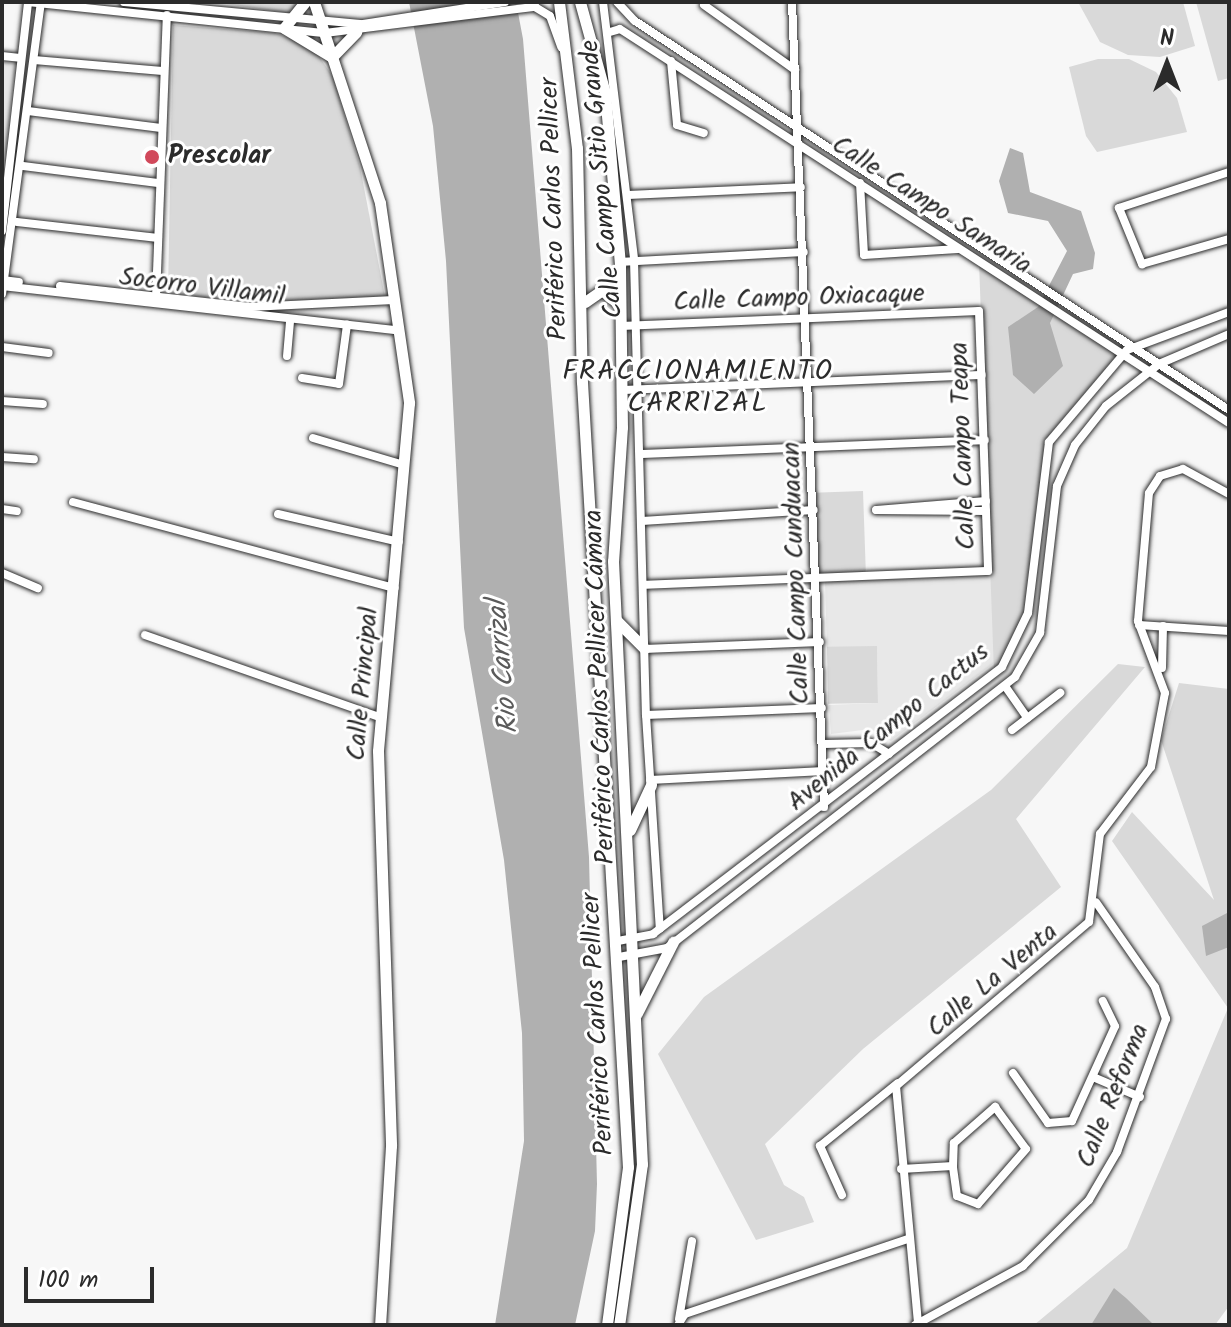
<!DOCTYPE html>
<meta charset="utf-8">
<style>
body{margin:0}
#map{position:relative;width:1231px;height:1327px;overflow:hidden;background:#f7f7f7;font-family:Kalam,sans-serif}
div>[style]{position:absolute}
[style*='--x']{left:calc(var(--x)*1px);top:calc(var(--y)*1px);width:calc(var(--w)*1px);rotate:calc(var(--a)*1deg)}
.built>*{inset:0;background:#e8e8e8}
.green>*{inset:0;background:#d9d9d9;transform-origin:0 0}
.water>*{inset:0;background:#b0b0b0}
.roads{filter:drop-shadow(0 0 2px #2b2b2b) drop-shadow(0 0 2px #2b2b2b)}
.minor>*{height:8px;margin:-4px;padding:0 4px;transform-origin:4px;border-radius:4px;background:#fff}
.major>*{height:11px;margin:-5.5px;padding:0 5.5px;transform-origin:5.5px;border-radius:5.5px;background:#fff}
.dots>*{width:22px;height:22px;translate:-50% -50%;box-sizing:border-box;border:4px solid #fff;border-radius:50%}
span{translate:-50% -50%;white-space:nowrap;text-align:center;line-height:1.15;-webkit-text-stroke:6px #fff;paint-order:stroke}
.poi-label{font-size:26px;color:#2b2b2b;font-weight:700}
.left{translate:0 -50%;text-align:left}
.street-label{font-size:26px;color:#2b2b2b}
.neighbourhood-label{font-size:28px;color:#2b2b2b;letter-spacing:2px}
.water-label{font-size:28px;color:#5a5a5a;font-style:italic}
.frame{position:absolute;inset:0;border:4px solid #2b2b2b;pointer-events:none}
.north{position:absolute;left:1127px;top:24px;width:80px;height:80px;-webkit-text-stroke:6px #fff;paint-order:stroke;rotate:0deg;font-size:22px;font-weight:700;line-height:32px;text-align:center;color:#2b2b2b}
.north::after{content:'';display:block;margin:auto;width:28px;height:36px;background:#2b2b2b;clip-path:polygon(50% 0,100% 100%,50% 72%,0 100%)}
.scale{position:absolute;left:24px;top:1267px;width:130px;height:36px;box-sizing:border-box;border:4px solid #2b2b2b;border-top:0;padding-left:10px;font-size:24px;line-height:28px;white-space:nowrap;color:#2b2b2b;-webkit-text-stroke:6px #fff;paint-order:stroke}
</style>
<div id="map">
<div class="built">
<i style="clip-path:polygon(2px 62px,15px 64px,2px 186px)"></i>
<i style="clip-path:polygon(991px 575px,998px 660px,891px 741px,871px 729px,831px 734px,829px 705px,878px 703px,877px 647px,827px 648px,825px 581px)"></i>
</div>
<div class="green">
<i style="clip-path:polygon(213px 2px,300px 2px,288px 13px)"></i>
<i style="clip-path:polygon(1078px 2px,1183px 2px,1195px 46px,1160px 57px,1128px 55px,1100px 42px)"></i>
<i style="clip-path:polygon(1196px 2px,1229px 2px,1229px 78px,1218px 81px)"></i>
<i style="clip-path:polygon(173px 25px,275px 33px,312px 46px,333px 77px,360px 167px,385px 297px,246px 302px,168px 293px)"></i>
<i style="clip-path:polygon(1098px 59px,1129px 59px,1156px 72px,1177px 98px,1187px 132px,1097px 152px,1086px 136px,1069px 67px)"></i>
<i style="clip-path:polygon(979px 262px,1122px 354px,1052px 438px,1028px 613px,994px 673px)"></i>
<i style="left:863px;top:491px;width:84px;height:49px;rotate:88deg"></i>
<i style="left:877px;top:646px;width:57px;height:50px;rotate:89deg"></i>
<i style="clip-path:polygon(1118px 664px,1145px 667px,1016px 819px,1061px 887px,863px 1049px,765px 1144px,784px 1185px,804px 1197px,814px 1222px,756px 1240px,658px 1054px,704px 997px,991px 790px)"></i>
<i style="clip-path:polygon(1179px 683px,1229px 689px,1229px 1306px,1215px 1325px,1034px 1325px,1127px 1248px,1228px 1008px,1112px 841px,1132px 812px,1214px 900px,1161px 740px)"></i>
</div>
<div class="water">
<i style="clip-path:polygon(409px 2px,516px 2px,523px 39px,589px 857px,597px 1184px,595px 1231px,575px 1325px,495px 1325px,524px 1141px,522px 1033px,504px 860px,464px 628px,446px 261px,433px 126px)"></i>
<i style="clip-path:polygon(1010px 148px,1023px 153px,1030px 192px,1081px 211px,1095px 253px,1093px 269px,1073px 274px,1050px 323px,1063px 366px,1034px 394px,1013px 375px,1008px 327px,1038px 307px,1067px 251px,1048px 221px,1008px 213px,999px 181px)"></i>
<i style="clip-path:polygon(1229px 912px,1229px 947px,1206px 956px,1202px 926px)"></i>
<i style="clip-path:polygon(1114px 1288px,1126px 1298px,1154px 1325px,1091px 1325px)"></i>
</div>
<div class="roads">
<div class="minor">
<i style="--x:28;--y:2;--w:299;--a:6"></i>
<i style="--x:325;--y:33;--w:212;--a:-7.1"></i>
<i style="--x:535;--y:7;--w:17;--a:31"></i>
<i style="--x:550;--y:16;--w:33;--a:70"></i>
<i style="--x:124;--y:2;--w:240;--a:5.3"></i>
<i style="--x:363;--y:24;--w:144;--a:-8.8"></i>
<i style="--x:603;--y:2;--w:260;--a:83.1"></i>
<i style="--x:634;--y:260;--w:455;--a:88.5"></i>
<i style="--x:646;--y:715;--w:214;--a:86.3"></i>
<i style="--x:617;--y:2;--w:26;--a:47"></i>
<i style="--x:635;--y:21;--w:710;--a:33.22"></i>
<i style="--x:792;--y:2;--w:806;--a:87.72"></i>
<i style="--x:704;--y:5;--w:112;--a:35.5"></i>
<i style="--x:610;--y:32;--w:10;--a:-17"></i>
<i style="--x:620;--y:29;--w:725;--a:32.9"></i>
<i style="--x:2;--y:56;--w:18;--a:6"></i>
<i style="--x:34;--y:60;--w:129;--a:4.9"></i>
<i style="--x:671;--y:61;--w:64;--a:84.6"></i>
<i style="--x:677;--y:125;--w:28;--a:17"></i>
<i style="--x:28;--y:111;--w:134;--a:7.3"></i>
<i style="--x:23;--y:166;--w:136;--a:7.2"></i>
<i style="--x:1229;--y:172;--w:116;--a:161.9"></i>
<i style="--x:1119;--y:208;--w:61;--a:67.7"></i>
<i style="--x:1142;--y:264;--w:91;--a:-16"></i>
<i style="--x:860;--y:183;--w:72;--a:86.8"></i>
<i style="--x:864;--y:255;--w:94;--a:-3.7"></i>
<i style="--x:628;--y:195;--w:173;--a:-2.6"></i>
<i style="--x:17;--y:222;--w:142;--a:6.5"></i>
<i style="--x:2;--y:231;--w:230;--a:-83.5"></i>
<i style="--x:619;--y:262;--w:185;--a:-3.1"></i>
<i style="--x:2;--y:280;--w:17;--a:7"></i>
<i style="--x:2;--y:286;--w:397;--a:6.4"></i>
<i style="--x:60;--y:286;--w:191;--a:6.3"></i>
<i style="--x:250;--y:307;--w:144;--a:-2.8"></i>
<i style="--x:2;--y:294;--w:295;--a:-82.4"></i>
<i style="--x:156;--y:298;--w:283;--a:-87.8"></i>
<i style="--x:621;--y:326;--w:358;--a:-2.4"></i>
<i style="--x:979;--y:311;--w:260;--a:88"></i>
<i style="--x:988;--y:571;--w:344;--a:177.7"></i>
<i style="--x:2;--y:347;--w:47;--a:7.3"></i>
<i style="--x:287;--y:356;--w:37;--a:-85"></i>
<i style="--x:302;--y:378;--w:37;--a:9"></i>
<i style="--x:339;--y:384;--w:60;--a:-82.3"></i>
<i style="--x:622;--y:390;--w:360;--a:-2.4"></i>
<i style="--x:2;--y:401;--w:41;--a:4.2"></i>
<i style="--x:313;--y:438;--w:95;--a:16.5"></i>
<i style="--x:640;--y:454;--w:345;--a:-2.3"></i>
<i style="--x:2;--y:457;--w:32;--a:4"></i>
<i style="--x:986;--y:501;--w:110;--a:175.3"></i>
<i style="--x:876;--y:510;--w:110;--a:0.5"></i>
<i style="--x:73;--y:502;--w:333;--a:15"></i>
<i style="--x:2;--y:509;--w:15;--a:8"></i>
<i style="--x:278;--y:514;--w:124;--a:13"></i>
<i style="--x:642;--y:521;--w:172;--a:-3.7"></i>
<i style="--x:2;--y:573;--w:39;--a:23"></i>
<i style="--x:1139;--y:625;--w:90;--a:3.8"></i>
<i style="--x:145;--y:635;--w:251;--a:19.3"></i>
<i style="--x:644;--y:649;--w:176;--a:-2.3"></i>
<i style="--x:1162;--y:668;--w:42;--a:-88.6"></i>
<i style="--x:1005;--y:686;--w:39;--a:55"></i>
<i style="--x:646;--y:715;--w:176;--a:-2.3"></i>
<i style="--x:1012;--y:730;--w:61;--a:-37.6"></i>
<i style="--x:823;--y:744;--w:48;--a:-1.2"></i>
<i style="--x:871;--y:743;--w:21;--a:31"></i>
<i style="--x:650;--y:780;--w:174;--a:-3"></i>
<i style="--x:618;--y:941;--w:36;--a:-11"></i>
<i style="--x:653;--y:934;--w:439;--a:-37.4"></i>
<i style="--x:1002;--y:667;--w:60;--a:-64.3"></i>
<i style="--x:1028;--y:613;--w:172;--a:-83"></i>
<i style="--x:1049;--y:442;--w:121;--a:-49.7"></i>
<i style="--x:1127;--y:350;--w:109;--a:-20.4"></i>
<i style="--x:619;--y:957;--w:49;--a:-10.6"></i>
<i style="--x:667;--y:948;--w:441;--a:-37.9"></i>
<i style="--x:1015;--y:677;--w:51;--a:-60.4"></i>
<i style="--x:1040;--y:633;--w:148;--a:-83.4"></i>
<i style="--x:1057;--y:486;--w:45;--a:-66.3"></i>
<i style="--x:1075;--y:445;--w:50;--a:-51.5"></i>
<i style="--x:1106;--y:406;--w:68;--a:-38.4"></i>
<i style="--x:1159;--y:364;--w:76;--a:-23.2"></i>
<i style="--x:1013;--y:1073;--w:61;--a:55"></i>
<i style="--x:1048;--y:1123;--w:24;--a:-5"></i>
<i style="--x:1072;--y:1121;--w:104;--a:-65.6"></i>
<i style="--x:1115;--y:1026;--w:28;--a:-116"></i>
<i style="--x:1093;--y:1077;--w:51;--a:23.1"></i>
<i style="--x:901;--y:1169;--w:52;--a:-3.3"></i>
<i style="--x:953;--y:1166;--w:23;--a:-88"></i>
<i style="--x:954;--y:1143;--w:55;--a:-41.3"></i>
<i style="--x:995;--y:1107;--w:52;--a:53.6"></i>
<i style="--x:1026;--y:1149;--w:73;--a:131.1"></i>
<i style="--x:978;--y:1204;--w:22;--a:-159"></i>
<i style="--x:957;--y:1196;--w:30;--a:-98"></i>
<i style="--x:842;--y:1195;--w:54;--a:-114.2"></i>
<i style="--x:820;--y:1146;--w:100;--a:-38.9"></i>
<i style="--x:679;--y:1319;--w:79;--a:-80.5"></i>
<i style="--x:918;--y:1323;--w:238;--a:-95.3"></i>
<i style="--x:896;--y:1086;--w:253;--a:-40.4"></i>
<i style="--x:1089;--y:922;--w:89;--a:-82.9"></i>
<i style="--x:1100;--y:834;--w:84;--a:-52.7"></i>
<i style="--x:1151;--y:767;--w:75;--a:-79.3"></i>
<i style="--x:1165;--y:693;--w:77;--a:-110.6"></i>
<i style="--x:1138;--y:621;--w:128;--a:-85.1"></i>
<i style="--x:1149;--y:493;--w:20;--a:-57"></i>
<i style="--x:1160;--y:476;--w:24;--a:-17"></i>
<i style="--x:1183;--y:469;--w:52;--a:28.5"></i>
<i style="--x:678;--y:1325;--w:13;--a:-58"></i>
<i style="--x:685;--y:1314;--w:235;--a:-18.6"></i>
<i style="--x:915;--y:1325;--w:123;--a:-28.6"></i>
<i style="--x:1023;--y:1266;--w:93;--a:-45"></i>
<i style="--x:1089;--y:1200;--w:56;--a:-59.7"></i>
<i style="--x:1117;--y:1152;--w:142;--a:-69.8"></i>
<i style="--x:1166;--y:1019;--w:34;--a:-109"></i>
<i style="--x:1155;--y:987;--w:103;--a:-124.8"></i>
</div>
<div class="major">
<i style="--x:305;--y:2;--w:33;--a:129"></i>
<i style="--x:284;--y:28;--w:56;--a:31.1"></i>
<i style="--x:314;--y:2;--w:212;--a:71.8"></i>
<i style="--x:380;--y:203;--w:202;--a:81.7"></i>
<i style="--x:409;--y:403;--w:349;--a:95.1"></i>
<i style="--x:378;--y:751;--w:395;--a:88.1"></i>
<i style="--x:391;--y:1146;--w:179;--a:93.5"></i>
<i style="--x:559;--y:2;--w:147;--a:83"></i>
<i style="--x:577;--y:148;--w:234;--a:88.8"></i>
<i style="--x:582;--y:382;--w:786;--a:86.65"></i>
<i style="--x:628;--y:1167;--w:159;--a:97.6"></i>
<i style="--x:580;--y:2;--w:94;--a:74.6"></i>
<i style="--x:605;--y:93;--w:174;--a:85"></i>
<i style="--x:620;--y:266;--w:161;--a:89.3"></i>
<i style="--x:622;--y:427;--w:134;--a:93.8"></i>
<i style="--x:613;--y:561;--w:604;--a:87.25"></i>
<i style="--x:642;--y:1164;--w:163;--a:98.1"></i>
<i style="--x:332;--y:57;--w:35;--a:-46"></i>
<i style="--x:585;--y:302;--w:21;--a:-35"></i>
<i style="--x:602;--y:290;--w:23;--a:40"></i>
<i style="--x:616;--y:620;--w:40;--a:45"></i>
<i style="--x:630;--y:830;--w:50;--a:-65"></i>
<i style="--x:637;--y:1013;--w:80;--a:-63.1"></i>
</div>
</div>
<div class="dots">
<i style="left:152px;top:157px;background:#d1495b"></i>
</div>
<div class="poi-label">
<span class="left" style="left:168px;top:157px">Prescolar</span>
</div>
<div class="street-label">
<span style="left:603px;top:179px;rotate:-95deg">Calle Campo Sitio Grande</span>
<span style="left:931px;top:206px;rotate:33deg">Calle Campo Samaria</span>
<span style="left:555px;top:209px;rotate:-92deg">Periférico Carlos Pellicer</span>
<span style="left:202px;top:288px;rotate:7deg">Socorro Villamil</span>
<span style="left:799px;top:299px;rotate:-2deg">Calle Campo Oxiacaque</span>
<span style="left:964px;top:446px;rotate:-92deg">Calle Campo Teapa</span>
<span style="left:797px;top:573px;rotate:-92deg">Calle Campo Cunduacan</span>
<span style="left:364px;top:684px;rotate:-85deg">Calle Principal</span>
<span style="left:601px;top:687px;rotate:-92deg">Periférico Carlos Pellicer Cámara</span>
<span style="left:889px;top:728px;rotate:-39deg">Avenida Campo Cactus</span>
<span style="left:993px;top:981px;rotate:-40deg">Calle La Venta</span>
<span style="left:599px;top:1024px;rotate:-93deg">Periférico Carlos Pellicer</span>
<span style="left:1114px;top:1096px;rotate:-68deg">Calle Reforma</span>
</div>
<div class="neighbourhood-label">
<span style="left:698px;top:388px">FRACCIONAMIENTO<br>CARRIZAL</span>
</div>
<div class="water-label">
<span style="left:504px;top:667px;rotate:-95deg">Rio Carrizal</span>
</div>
<div class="frame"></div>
<div class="north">N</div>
<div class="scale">100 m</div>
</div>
